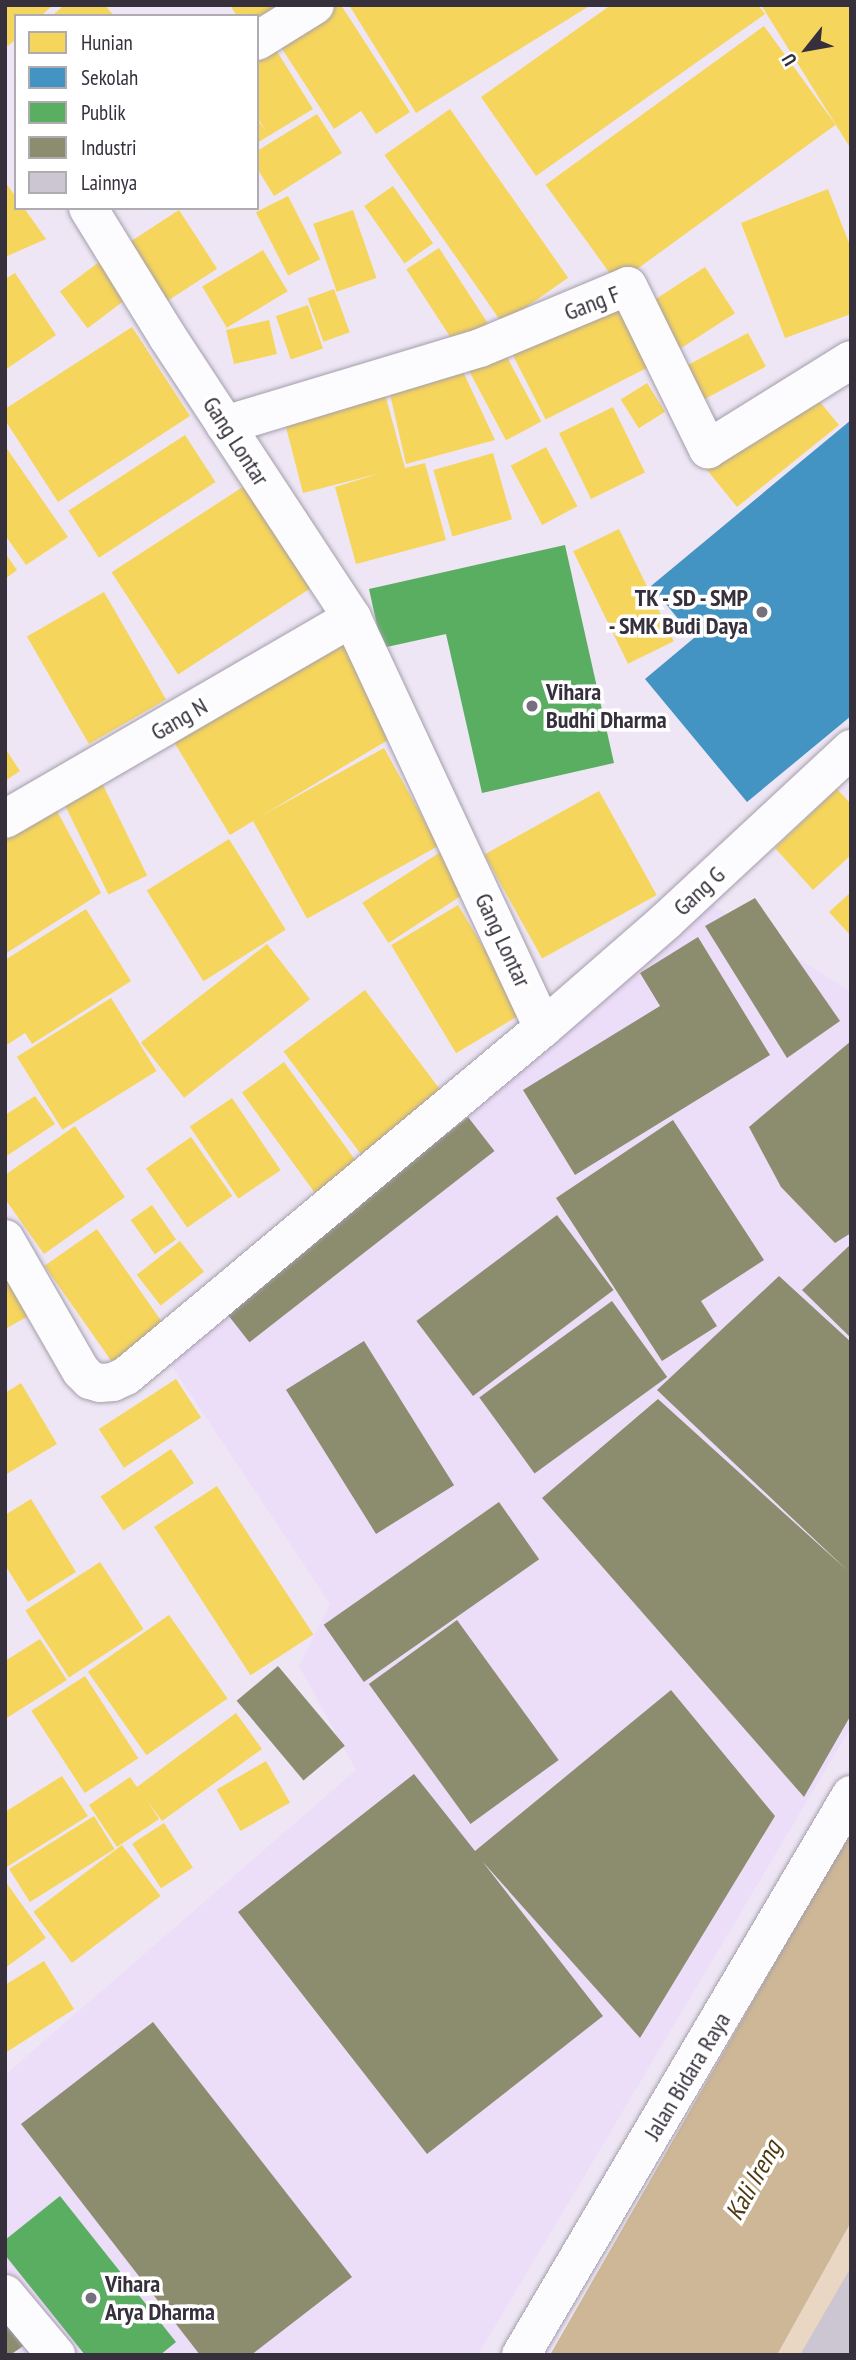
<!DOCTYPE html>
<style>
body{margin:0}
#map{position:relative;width:856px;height:2360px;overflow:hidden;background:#eee6f5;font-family:"PT Sans Narrow",sans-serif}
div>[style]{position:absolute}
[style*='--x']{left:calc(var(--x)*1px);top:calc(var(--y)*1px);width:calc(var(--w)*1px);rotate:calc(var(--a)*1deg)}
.built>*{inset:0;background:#ecddf9}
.green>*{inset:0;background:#e9d7c4}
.water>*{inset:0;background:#cdb797}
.homes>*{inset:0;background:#f6d55c;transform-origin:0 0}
.schools>*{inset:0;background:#4393c3}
.public>*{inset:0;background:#5aae61}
.industry>*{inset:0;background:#8c8c6e;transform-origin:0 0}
.building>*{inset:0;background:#ccc5d2}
.roads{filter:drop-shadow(0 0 2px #a49eaa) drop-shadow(0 0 2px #a49eaa)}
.minor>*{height:38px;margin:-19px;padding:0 19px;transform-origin:19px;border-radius:19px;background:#fcfbfe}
.dots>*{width:19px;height:19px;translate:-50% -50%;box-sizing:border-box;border:4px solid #fff;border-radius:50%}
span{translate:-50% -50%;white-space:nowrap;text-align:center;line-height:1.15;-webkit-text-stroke:7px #fff;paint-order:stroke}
.street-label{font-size:24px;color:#362f3c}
.poi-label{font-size:24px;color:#362f3c;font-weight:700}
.right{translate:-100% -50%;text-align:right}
.left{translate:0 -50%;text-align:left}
.water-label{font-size:26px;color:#4d390f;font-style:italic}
.frame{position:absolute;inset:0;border:7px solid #362f3c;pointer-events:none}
.legend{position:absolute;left:14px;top:14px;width:245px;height:196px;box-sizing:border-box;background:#fff;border:2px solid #afacb1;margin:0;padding:9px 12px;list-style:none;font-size:21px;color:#362f3c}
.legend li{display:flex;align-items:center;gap:14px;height:35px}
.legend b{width:35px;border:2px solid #afacb1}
.north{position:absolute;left:772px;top:14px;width:70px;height:70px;-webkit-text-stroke:5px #fff;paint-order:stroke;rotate:239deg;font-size:19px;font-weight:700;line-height:28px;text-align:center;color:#362f3c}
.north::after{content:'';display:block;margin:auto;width:24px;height:32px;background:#362f3c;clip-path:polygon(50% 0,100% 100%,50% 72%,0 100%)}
</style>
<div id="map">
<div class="built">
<i style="clip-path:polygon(708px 902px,851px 992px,851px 1727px,478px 2355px,5px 2355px,5px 2075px,356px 1770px,299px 1666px,330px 1604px,153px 1338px)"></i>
</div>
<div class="green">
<i style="clip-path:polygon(851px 2222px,851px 2355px,777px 2355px)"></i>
</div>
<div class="water">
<i style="clip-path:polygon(851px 1830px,851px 2222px,777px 2355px,550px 2355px)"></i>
</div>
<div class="homes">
<i style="clip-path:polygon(5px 5px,53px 5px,41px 16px,16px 16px,16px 39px,8px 46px,5px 42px)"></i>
<i style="clip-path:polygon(64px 5px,105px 5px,114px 16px,52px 16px)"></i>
<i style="clip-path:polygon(230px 5px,285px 5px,257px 32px,257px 16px,237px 16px)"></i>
<i style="clip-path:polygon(327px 5px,341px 5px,410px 112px,376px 134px,361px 111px,334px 129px,275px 38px)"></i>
<i style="clip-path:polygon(349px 5px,591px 5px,416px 113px)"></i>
<i style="clip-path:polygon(611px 5px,758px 5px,765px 14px,536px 176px,481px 97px)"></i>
<i style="clip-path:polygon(761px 5px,851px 5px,851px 149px)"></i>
<i style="left:764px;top:26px;width:122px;height:270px;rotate:54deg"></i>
<i style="clip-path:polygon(271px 42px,313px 109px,257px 143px,257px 119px,266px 131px,257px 117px,257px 50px)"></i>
<i style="left:450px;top:109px;width:206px;height:80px;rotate:55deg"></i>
<i style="clip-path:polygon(317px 114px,342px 153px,274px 196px,257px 168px,257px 151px)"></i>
<i style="clip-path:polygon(5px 182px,16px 197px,16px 208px,24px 208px,46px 239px,5px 257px)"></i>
<i style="left:393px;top:186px;width:70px;height:35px;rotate:55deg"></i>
<i style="clip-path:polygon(828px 189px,851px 248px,851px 314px,785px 338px,741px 223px)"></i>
<i style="left:288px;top:196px;width:71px;height:36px;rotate:63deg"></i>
<i style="left:179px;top:210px;width:70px;height:65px;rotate:57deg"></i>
<i style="left:353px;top:210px;width:72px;height:42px;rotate:71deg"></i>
<i style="left:439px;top:248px;width:90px;height:39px;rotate:57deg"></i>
<i style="left:263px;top:250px;width:48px;height:71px;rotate:59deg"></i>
<i style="left:99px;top:262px;width:46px;height:49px;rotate:53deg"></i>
<i style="left:705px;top:267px;width:55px;height:71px;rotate:57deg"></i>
<i style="clip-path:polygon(15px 273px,56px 335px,5px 370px,5px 279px)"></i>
<i style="left:334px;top:289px;width:46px;height:28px;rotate:70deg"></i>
<i style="left:619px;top:299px;width:74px;height:120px;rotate:63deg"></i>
<i style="left:308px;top:305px;width:46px;height:34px;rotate:71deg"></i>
<i style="left:269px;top:320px;width:35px;height:44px;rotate:77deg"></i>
<i style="clip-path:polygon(132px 327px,190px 416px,58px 502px,5px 420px,5px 409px)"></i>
<i style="left:748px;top:333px;width:38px;height:83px;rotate:62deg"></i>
<i style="left:499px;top:342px;width:90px;height:40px;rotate:62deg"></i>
<i style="clip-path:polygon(458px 361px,495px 440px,406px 464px,387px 381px)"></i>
<i style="clip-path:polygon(382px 383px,405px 468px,425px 463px,446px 540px,356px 564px,335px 487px,381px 473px,303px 493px,281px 408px)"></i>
<i style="left:647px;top:383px;width:34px;height:31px;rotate:58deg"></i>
<i style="clip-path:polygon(811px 391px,839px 425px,737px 507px,703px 465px)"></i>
<i style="left:613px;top:407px;width:73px;height:60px;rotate:64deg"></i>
<i style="left:185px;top:435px;width:56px;height:139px;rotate:57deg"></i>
<i style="clip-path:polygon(5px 446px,68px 537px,26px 565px,5px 535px)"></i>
<i style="left:546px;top:447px;width:67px;height:40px;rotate:62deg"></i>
<i style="left:493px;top:453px;width:69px;height:62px;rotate:74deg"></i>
<i style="left:255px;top:479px;width:122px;height:171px;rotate:57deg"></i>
<i style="left:619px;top:529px;width:125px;height:51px;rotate:64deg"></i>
<i style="clip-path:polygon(5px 553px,17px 570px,5px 579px)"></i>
<i style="left:104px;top:592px;width:124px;height:89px;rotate:60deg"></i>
<i style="left:339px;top:634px;width:116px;height:197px;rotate:59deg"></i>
<i style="clip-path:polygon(5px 748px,20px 771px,5px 781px)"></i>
<i style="left:384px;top:748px;width:112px;height:150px;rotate:61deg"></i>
<i style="left:102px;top:783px;width:103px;height:43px;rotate:64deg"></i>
<i style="clip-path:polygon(837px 789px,851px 804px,851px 855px,813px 890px,775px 848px)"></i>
<i style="left:599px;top:791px;width:119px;height:131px;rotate:61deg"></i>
<i style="clip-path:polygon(57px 811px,101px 893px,5px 954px,5px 838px)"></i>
<i style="left:229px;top:839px;width:107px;height:97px;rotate:58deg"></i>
<i style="left:442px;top:851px;width:48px;height:95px;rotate:57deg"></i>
<i style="clip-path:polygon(851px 892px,851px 936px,829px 912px)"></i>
<i style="left:458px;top:905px;width:126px;height:78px;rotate:59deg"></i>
<i style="clip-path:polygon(86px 909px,131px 981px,32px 1044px,25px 1033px,5px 1046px,5px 960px)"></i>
<i style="left:267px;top:944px;width:70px;height:160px;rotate:52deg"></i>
<i style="left:365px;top:990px;width:136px;height:102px;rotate:53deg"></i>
<i style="left:111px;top:998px;width:86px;height:111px;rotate:58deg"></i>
<i style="left:284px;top:1062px;width:135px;height:52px;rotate:54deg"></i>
<i style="clip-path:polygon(35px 1096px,55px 1124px,5px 1157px,5px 1115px)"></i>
<i style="left:232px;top:1098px;width:87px;height:51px;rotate:56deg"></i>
<i style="clip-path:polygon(75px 1126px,125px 1197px,44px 1254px,5px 1199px,5px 1175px)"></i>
<i style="left:191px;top:1137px;width:72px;height:55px;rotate:55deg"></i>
<i style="left:152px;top:1205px;width:42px;height:26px;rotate:55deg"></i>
<i style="left:97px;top:1229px;width:118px;height:64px;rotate:55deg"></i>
<i style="left:180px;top:1241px;width:39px;height:55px;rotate:52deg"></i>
<i style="clip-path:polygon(5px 1260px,34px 1313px,5px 1329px)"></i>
<i style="left:176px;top:1379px;width:46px;height:92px;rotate:57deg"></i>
<i style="clip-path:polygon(21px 1383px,57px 1444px,5px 1475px,5px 1393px)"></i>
<i style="left:171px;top:1449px;width:41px;height:85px;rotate:56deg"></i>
<i style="left:217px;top:1486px;width:177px;height:75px;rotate:57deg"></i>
<i style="clip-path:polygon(31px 1499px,76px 1572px,28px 1602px,5px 1565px,5px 1515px)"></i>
<i style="left:100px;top:1562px;width:80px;height:89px;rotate:57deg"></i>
<i style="left:169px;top:1615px;width:102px;height:99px;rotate:55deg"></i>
<i style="clip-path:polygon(40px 1639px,67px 1680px,5px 1719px,5px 1661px)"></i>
<i style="left:85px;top:1676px;width:98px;height:64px;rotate:57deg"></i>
<i style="clip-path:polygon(236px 1713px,262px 1749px,162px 1821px,147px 1800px,159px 1819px,117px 1847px,89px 1805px,130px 1777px,137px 1787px)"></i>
<i style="left:266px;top:1761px;width:48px;height:57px;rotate:60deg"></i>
<i style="clip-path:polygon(62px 1776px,88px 1816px,5px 1868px,5px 1812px)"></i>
<i style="left:94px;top:1816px;width:39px;height:100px;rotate:58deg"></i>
<i style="left:164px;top:1823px;width:53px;height:38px;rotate:57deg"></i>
<i style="left:122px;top:1845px;width:64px;height:111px;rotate:53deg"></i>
<i style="clip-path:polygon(5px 1881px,46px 1938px,5px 1968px)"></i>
<i style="clip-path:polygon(44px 1961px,74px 2009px,5px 2053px,5px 1985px)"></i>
</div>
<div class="schools">
<i style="clip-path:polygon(851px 420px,851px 716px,747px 802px,645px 679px,694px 638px,651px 586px)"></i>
</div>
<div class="public">
<i style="clip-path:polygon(565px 545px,614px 763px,482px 793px,446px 634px,382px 648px,369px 589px)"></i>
<i style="clip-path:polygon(60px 2196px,176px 2342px,160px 2355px,85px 2355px,5px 2255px,5px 2240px)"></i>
</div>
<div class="industry">
<i style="clip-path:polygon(755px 898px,840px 1021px,787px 1058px,705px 926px)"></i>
<i style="clip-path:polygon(698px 937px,770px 1055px,575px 1175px,523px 1090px,660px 1006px,640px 973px)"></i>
<i style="clip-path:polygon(851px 1041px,851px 1233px,835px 1243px,781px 1187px,749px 1127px)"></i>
<i style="left:468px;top:1117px;width:43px;height:311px;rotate:52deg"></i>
<i style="clip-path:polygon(673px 1120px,764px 1260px,701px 1301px,717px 1326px,662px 1361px,556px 1198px)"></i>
<i style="left:557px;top:1215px;width:94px;height:176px;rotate:53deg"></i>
<i style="clip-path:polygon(851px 1244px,851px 1338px,802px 1290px)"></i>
<i style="clip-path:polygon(779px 1276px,851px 1342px,851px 1715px,804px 1797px,542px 1498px,658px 1399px,848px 1571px,657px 1390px)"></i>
<i style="left:612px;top:1301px;width:94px;height:164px;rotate:54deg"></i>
<i style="left:364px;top:1341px;width:170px;height:92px;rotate:58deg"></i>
<i style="left:499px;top:1502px;width:70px;height:214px;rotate:55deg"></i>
<i style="left:457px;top:1620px;width:173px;height:109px;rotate:54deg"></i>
<i style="left:278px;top:1666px;width:104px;height:54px;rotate:50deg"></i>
<i style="clip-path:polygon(671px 1690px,775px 1816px,640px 2038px,482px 1861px,603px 2016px,427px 2154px,238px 1912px,414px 1774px,475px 1851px)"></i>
<i style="clip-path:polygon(153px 2022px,352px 2277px,251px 2355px,200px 2355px,21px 2124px)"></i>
<i style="clip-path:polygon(5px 2298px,35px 2338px,10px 2355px,5px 2355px)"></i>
</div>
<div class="building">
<i style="clip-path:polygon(851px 2267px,851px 2355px,800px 2355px,825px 2312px)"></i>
</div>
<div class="roads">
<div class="minor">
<i style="--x:257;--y:41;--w:68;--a:-31.8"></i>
<i style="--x:88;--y:208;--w:150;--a:58.3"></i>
<i style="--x:167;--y:336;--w:337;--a:56.7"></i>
<i style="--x:352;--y:618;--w:452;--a:65"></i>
<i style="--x:225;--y:425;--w:266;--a:-16.8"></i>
<i style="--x:480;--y:348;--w:160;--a:-22.7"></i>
<i style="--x:628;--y:286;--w:182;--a:63.9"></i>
<i style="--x:708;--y:449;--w:168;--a:-31.9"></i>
<i style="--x:5;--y:819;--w:401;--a:-30.1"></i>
<i style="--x:5;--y:1239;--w:152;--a:60.1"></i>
<i style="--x:81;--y:1371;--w:13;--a:45"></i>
<i style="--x:90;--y:1380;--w:10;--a:17"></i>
<i style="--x:100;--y:1383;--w:13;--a:-4"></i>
<i style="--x:113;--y:1382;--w:14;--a:-25"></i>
<i style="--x:126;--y:1376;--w:543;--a:-39.85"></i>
<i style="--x:543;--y:1028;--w:163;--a:-41"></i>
<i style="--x:666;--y:921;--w:253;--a:-42.9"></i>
<i style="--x:5;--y:2294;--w:80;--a:50.1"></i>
<i style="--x:521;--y:2355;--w:650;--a:-59.49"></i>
</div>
</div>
<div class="dots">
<i style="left:762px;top:612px;background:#766f7d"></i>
<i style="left:532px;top:706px;background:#766f7d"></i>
<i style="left:91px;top:2298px;background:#766f7d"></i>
</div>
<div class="street-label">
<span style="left:592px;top:303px;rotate:-21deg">Gang F</span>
<span style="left:236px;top:441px;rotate:57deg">Gang Lontar</span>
<span style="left:179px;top:719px;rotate:-30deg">Gang N</span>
<span style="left:699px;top:891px;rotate:-43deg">Gang G</span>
<span style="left:503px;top:940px;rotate:65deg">Gang Lontar</span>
<span style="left:687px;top:2076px;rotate:-59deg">Jalan Bidara Raya</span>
</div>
<div class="poi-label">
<span class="right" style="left:748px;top:612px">TK - SD - SMP<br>- SMK Budi Daya</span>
<span class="left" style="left:546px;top:706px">Vihara<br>Budhi Dharma</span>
<span class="left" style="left:105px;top:2298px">Vihara<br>Arya Dharma</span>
</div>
<div class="water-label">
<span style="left:753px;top:2180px;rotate:-61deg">Kali Ireng</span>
</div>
<div class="frame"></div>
<ul class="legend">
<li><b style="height:19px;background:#f6d55c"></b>Hunian</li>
<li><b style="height:19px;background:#4393c3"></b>Sekolah</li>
<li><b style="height:19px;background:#5aae61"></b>Publik</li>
<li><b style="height:19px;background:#8c8c6e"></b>Industri</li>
<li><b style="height:19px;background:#ccc5d2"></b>Lainnya</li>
</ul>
<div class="north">U</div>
</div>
